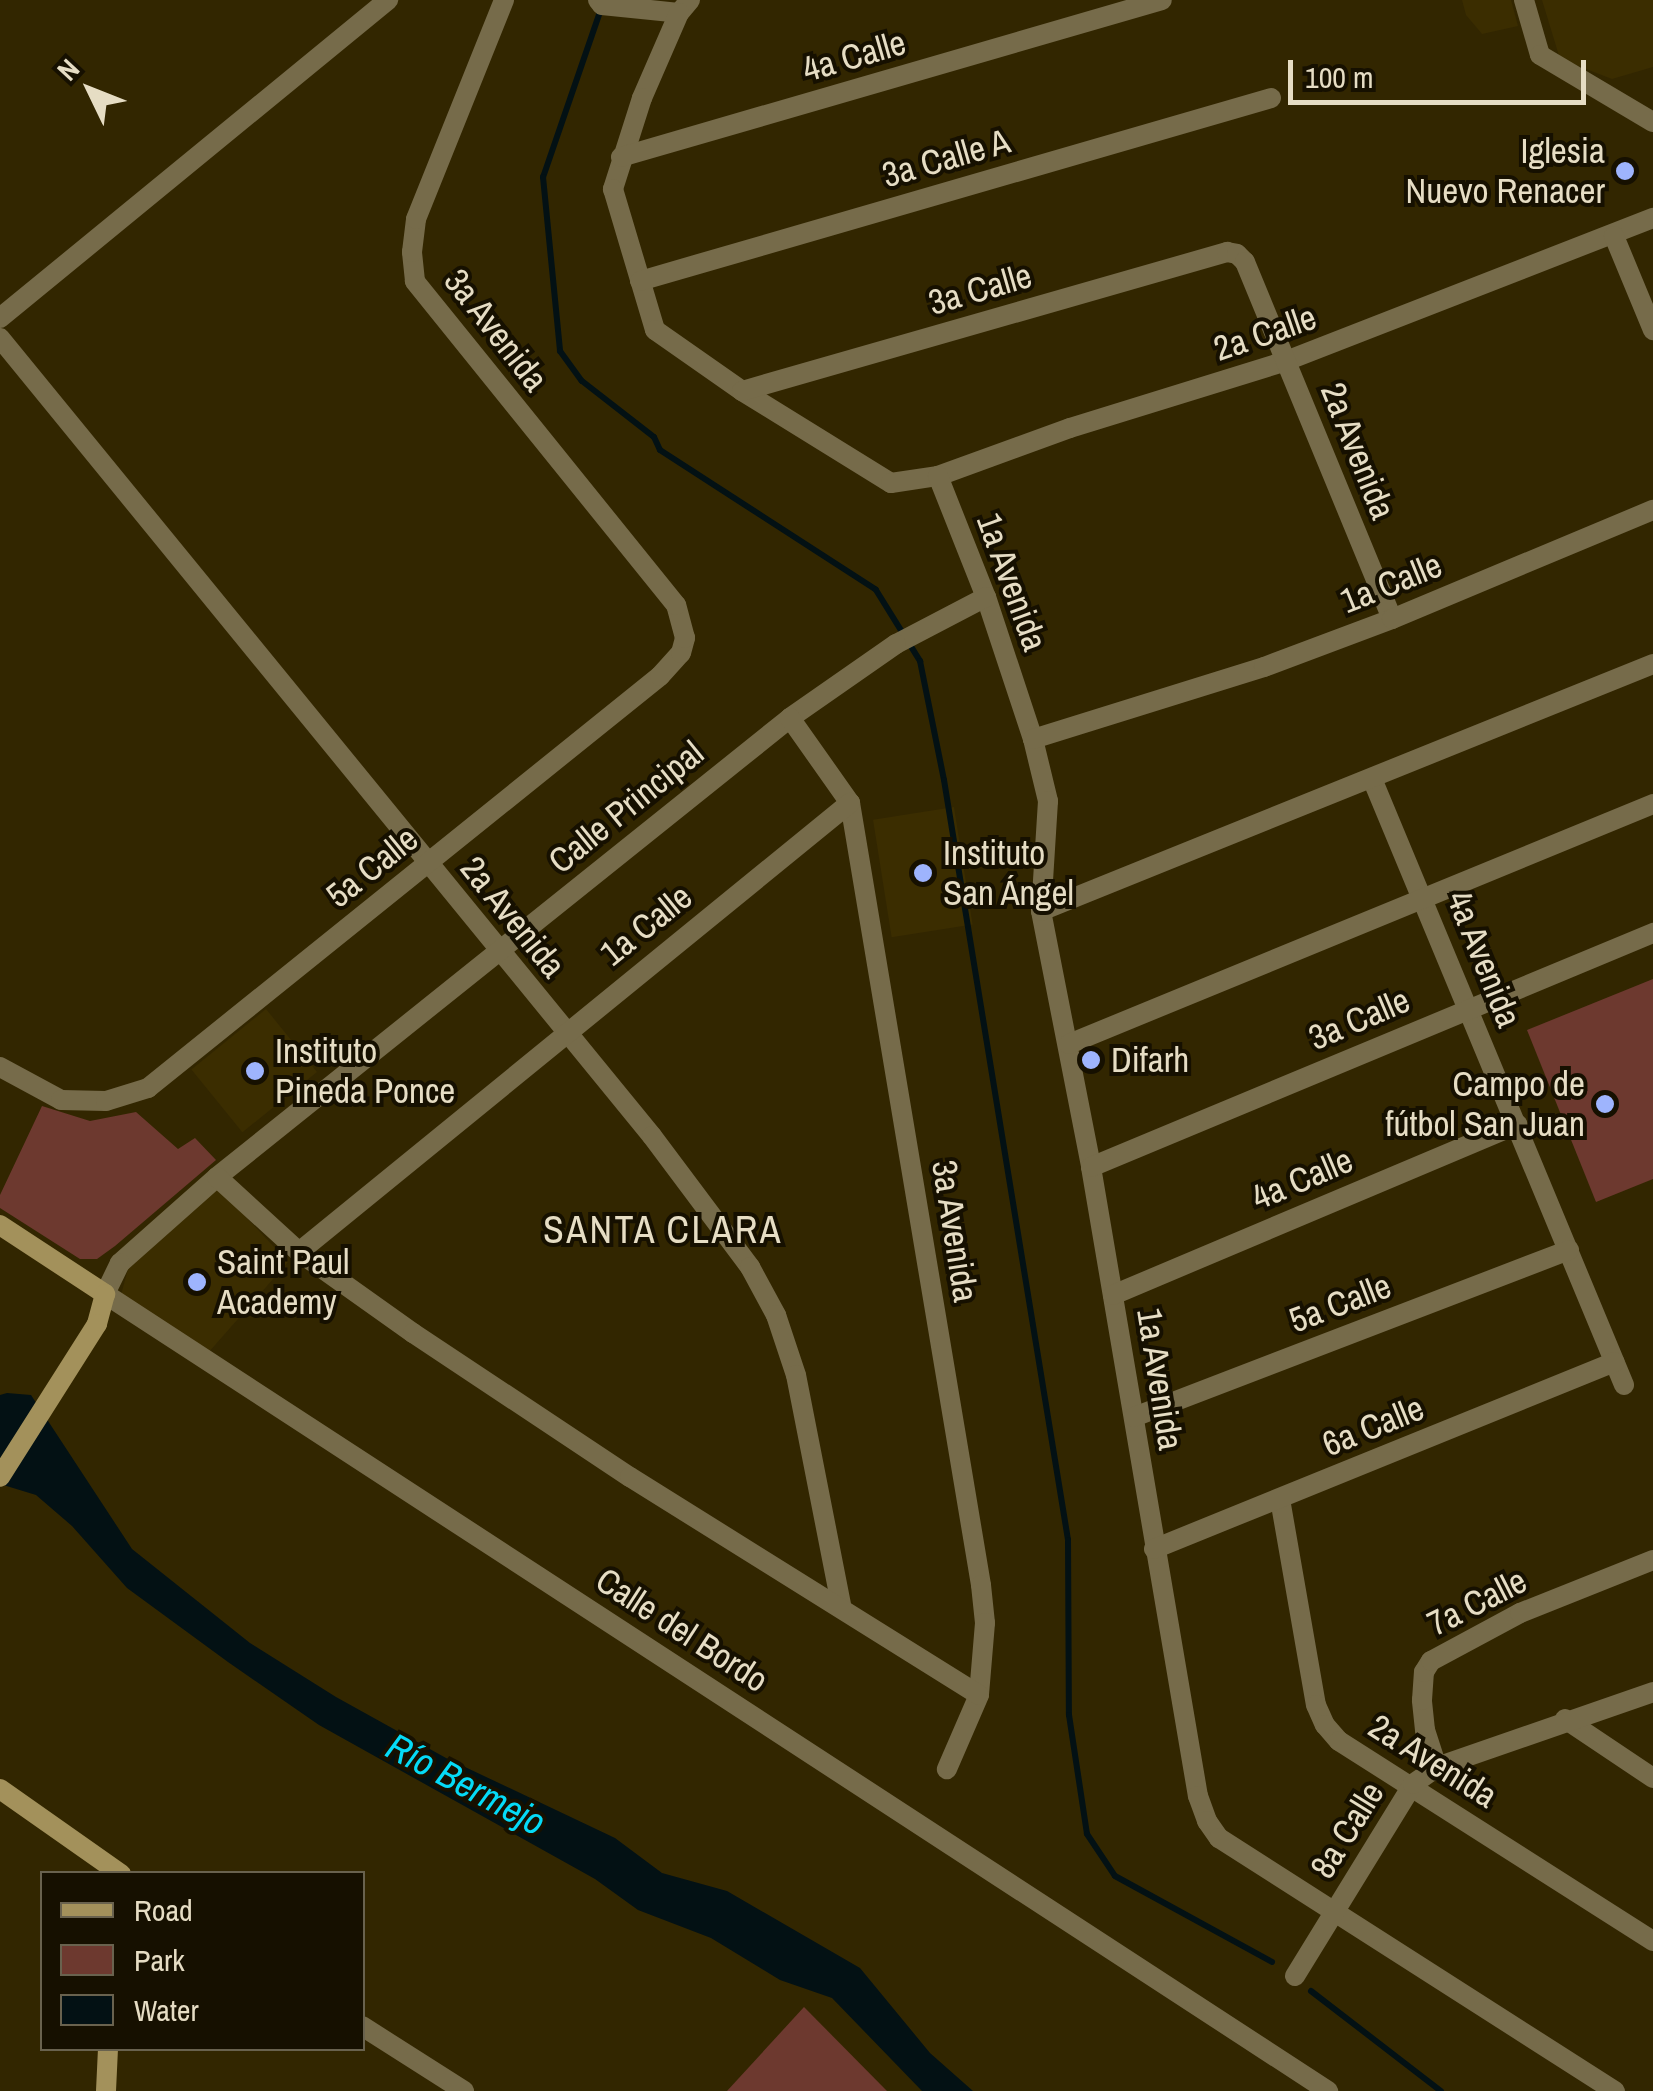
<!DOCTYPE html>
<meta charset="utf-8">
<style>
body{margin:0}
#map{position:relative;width:1653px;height:2091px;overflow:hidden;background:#322600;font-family:"Archivo Narrow",sans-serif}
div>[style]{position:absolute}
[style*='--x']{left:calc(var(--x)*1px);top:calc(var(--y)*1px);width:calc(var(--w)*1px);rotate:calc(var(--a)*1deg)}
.built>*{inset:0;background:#3b2d00;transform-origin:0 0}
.green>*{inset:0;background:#6d392f}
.water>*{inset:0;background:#031114}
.stream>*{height:6px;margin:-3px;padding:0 3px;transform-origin:3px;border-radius:3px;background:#031114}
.street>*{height:20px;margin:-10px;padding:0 10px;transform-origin:10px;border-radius:10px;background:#766b4a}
.secondary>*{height:20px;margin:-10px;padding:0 10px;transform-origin:10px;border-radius:10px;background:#a3915b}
.dots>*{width:28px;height:28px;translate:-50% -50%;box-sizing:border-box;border:5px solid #161000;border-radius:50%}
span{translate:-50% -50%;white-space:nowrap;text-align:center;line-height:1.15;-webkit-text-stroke:8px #161000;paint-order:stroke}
.street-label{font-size:35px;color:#e6ddc4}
.poi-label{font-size:35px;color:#e6ddc4}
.right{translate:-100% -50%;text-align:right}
.left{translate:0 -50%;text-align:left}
.neighbourhood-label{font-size:38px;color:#e6ddc4;letter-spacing:2.5px}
.water-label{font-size:38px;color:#05dbf7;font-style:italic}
.legend{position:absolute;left:40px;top:1871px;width:325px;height:180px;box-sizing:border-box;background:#161000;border:2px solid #69624e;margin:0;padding:12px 18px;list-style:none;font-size:30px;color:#e6ddc4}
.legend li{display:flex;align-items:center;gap:20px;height:50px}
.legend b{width:50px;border:2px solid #69624e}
.north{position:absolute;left:40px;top:40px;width:100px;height:100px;-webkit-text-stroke:8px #161000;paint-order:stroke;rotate:313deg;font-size:28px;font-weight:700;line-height:40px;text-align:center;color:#e6ddc4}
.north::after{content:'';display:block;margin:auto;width:35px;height:45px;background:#e6ddc4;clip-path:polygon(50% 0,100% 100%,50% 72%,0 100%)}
.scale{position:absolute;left:1288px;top:60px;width:298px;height:45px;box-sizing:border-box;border:5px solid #e6ddc4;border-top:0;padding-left:12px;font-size:30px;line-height:35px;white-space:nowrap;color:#e6ddc4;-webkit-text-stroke:8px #161000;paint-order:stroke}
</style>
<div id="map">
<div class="built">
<i style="clip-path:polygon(1462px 0,1511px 0,1518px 26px,1482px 34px,1466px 15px)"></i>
<i style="clip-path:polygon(1542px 0,1653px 0,1653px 67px,1612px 79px,1560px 59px)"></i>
<i style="left:954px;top:807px;width:119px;height:82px;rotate:81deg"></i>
<i style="left:266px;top:1009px;width:81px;height:96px;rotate:51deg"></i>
<i style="clip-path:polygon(219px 1188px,288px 1262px,208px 1353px,121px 1295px,128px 1269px)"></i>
</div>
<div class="green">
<i style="clip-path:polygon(1653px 979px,1653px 1179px,1596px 1202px,1527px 1030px)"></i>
<i style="clip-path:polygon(42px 1106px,90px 1121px,136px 1112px,178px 1149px,195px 1138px,216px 1160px,115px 1246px,97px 1259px,80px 1259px,0 1208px,0 1195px)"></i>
<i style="clip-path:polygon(804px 2007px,887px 2091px,727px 2091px)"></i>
</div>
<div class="water">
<i style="clip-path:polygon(7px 1393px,31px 1395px,132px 1549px,250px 1643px,336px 1697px,446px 1758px,615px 1838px,662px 1873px,727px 1891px,860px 1968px,930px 2053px,973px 2091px,922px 2091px,832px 1998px,780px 1980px,711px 1938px,638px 1910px,595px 1879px,319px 1725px,228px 1662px,127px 1588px,72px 1526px,36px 1495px,0 1484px,0 1395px)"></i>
</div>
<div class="stream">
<i style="--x:602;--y:6;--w:181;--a:109"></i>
<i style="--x:543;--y:177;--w:175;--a:84.4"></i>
<i style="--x:560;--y:351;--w:37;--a:54"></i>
<i style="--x:582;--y:381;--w:91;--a:37.9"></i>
<i style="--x:654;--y:437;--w:14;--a:65"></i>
<i style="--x:660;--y:450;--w:257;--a:32.9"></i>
<i style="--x:876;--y:590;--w:84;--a:58.2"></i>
<i style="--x:920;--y:661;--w:121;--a:78.6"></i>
<i style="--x:944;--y:780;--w:770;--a:80.73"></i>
<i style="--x:1068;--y:1540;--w:175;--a:89.7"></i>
<i style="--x:1069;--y:1715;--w:120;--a:81.4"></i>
<i style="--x:1087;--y:1834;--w:50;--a:56.3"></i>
<i style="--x:1115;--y:1876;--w:179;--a:28.7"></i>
<i style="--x:1311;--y:1991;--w:164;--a:37.6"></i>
</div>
<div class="street">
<i style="--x:598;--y:0;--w:6;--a:51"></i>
<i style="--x:602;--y:5;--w:77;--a:5.9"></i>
<i style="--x:690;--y:0;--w:17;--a:130"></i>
<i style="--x:679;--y:13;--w:93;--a:113.5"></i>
<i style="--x:642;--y:98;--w:96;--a:107.7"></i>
<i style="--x:613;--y:189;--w:147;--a:73.4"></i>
<i style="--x:655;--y:330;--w:106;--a:35"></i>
<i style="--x:742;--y:391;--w:175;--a:31.7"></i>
<i style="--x:891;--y:483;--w:48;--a:-8.5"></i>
<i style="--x:938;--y:476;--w:140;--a:-20"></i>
<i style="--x:1070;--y:428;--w:226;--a:-17.2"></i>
<i style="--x:1286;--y:361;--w:394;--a:-21.3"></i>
<i style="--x:1524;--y:0;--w:57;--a:73.8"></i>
<i style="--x:1540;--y:55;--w:131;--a:30.7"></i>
<i style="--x:621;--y:157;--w:563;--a:-16.18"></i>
<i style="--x:1614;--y:236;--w:102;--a:67.5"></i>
<i style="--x:640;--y:281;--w:657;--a:-16.17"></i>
<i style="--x:0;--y:318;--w:502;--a:-39.34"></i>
<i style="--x:0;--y:338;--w:1030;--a:50.75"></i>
<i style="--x:652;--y:1136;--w:164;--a:53.2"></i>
<i style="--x:750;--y:1267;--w:55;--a:61.6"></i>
<i style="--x:776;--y:1315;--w:63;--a:71.6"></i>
<i style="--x:796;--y:1375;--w:234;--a:78.9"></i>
<i style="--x:742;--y:391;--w:505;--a:-15.99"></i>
<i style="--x:1227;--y:252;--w:10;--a:11"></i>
<i style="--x:1237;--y:254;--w:11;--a:45"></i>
<i style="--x:1245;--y:262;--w:386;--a:67.6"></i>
<i style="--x:938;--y:476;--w:130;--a:68.4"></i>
<i style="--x:986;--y:597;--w:150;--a:71.7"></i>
<i style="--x:1033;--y:739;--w:64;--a:76.4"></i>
<i style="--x:1048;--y:801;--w:110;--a:93.6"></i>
<i style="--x:1041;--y:911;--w:261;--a:78.9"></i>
<i style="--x:1091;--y:1167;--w:638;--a:80.35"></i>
<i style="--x:1198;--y:1796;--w:27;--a:70"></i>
<i style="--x:1207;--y:1821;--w:21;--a:55"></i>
<i style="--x:1219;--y:1838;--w:470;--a:32.6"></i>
<i style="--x:986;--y:597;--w:102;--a:152.4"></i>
<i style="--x:896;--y:644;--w:129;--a:145.1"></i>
<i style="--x:790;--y:718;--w:734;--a:141.3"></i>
<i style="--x:217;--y:1177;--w:130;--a:138.4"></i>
<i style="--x:120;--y:1263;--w:34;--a:116"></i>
<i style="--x:105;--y:1294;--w:1460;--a:33.09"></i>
<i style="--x:790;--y:718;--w:104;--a:54.8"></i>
<i style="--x:850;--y:803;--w:793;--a:80.49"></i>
<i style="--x:981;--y:1585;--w:38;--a:84"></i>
<i style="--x:985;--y:1623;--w:72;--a:94.8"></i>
<i style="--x:979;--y:1695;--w:81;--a:113.4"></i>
<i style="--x:1033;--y:739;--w:242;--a:-17.3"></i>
<i style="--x:1264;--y:667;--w:137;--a:-20.6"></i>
<i style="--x:1392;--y:619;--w:283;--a:-22.7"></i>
<i style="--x:1373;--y:781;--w:654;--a:67.43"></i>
<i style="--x:1041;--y:911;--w:660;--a:-21.98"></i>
<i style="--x:1069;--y:1044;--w:631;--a:-22.34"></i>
<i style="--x:0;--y:1067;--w:69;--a:28.4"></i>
<i style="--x:61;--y:1100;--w:45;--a:1.3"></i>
<i style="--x:106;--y:1101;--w:44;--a:-17.2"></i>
<i style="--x:148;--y:1088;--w:657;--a:-38.82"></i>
<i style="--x:660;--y:676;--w:31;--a:-48"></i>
<i style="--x:681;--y:653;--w:16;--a:-75"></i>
<i style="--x:685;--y:638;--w:34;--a:-105"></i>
<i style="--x:676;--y:605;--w:416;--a:-128.9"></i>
<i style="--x:415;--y:281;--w:29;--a:-96"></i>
<i style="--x:412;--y:252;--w:33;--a:-83"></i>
<i style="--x:416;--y:219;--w:236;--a:-68.1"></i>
<i style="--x:1091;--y:1167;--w:609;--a:-22.61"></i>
<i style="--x:217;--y:1177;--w:111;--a:42.4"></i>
<i style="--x:299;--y:1252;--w:140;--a:35.4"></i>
<i style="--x:413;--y:1333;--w:260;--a:33.6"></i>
<i style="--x:630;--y:1477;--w:411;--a:32"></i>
<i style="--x:299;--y:1252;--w:711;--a:-39.18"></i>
<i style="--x:1113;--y:1295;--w:439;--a:-22.9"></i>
<i style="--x:1134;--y:1417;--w:466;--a:-21"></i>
<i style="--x:1280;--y:1499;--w:209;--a:80.1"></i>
<i style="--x:1316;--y:1705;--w:22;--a:66"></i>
<i style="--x:1325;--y:1725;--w:21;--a:49"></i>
<i style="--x:1339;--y:1741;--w:372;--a:32.5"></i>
<i style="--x:1154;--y:1549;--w:497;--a:-22.1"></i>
<i style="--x:1565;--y:1719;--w:106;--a:33.8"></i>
<i style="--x:1437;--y:1767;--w:39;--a:-108"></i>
<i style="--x:1425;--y:1730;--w:30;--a:-96"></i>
<i style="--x:1422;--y:1700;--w:28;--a:-86"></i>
<i style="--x:1424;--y:1672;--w:13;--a:-58"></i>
<i style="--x:1431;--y:1661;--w:101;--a:-28.3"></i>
<i style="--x:1520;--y:1613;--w:143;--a:-21.7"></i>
<i style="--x:1295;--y:1976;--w:225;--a:-58.4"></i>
<i style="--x:1413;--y:1784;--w:29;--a:-35"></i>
<i style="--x:1437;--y:1767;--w:229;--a:-19.1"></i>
<i style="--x:362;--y:2026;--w:121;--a:32.5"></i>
</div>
<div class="secondary">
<i style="--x:0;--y:1225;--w:126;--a:33.3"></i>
<i style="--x:105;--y:1294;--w:31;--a:105"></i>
<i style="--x:97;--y:1324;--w:181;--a:122.4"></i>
<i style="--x:0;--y:1789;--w:148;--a:35.1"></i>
<i style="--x:106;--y:2091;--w:43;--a:-87.3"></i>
</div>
<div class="dots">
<i style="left:1625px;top:171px;background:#9eb4fd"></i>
<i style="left:923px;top:873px;background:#9eb4fd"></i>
<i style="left:1091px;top:1060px;background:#9eb4fd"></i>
<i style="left:255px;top:1071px;background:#9eb4fd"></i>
<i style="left:1605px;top:1104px;background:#9eb4fd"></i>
<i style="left:197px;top:1282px;background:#9eb4fd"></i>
</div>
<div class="street-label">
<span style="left:854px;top:56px;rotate:-16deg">4a Calle</span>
<span style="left:946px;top:158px;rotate:-16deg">3a Calle A</span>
<span style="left:980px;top:289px;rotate:-16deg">3a Calle</span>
<span style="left:496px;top:330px;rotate:52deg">3a Avenida</span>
<span style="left:1265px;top:333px;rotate:-19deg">2a Calle</span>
<span style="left:1358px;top:451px;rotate:68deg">2a Avenida</span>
<span style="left:1012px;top:582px;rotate:70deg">1a Avenida</span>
<span style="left:1391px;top:583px;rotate:-22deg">1a Calle</span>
<span style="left:626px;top:807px;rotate:-39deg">Calle Principal</span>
<span style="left:372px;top:867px;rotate:-39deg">5a Calle</span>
<span style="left:513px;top:917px;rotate:51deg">2a Avenida</span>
<span style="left:646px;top:925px;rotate:-39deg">1a Calle</span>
<span style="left:1484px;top:959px;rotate:68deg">4a Avenida</span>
<span style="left:1359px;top:1019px;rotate:-23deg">3a Calle</span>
<span style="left:1302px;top:1179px;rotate:-23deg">4a Calle</span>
<span style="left:955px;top:1231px;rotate:81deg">3a Avenida</span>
<span style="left:1340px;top:1303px;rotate:-21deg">5a Calle</span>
<span style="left:1160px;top:1379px;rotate:81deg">1a Avenida</span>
<span style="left:1373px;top:1426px;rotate:-22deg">6a Calle</span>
<span style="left:1477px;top:1602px;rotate:-27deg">7a Calle</span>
<span style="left:682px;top:1630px;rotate:33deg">Calle del Bordo</span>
<span style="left:1433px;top:1761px;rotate:32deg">2a Avenida</span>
<span style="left:1347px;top:1830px;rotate:-58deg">8a Calle</span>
</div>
<div class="poi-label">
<span class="right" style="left:1605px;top:171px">Iglesia<br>Nuevo Renacer</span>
<span class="left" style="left:943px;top:873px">Instituto<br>San Ángel</span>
<span class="left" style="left:275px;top:1071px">Instituto<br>Pineda Ponce</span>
<span class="left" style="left:1111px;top:1060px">Difarh</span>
<span class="right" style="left:1585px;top:1104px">Campo de<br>fútbol San Juan</span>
<span class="left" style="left:217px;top:1282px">Saint Paul<br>Academy</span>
</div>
<div class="neighbourhood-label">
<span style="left:663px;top:1230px">SANTA CLARA</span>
</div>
<div class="water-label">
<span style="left:466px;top:1784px;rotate:28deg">Río Bermejo</span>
</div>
<ul class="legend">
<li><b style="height:12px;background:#a3915b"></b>Road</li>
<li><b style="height:28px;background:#6d392f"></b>Park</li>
<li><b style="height:28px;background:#031114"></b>Water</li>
</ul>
<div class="north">N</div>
<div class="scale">100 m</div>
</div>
